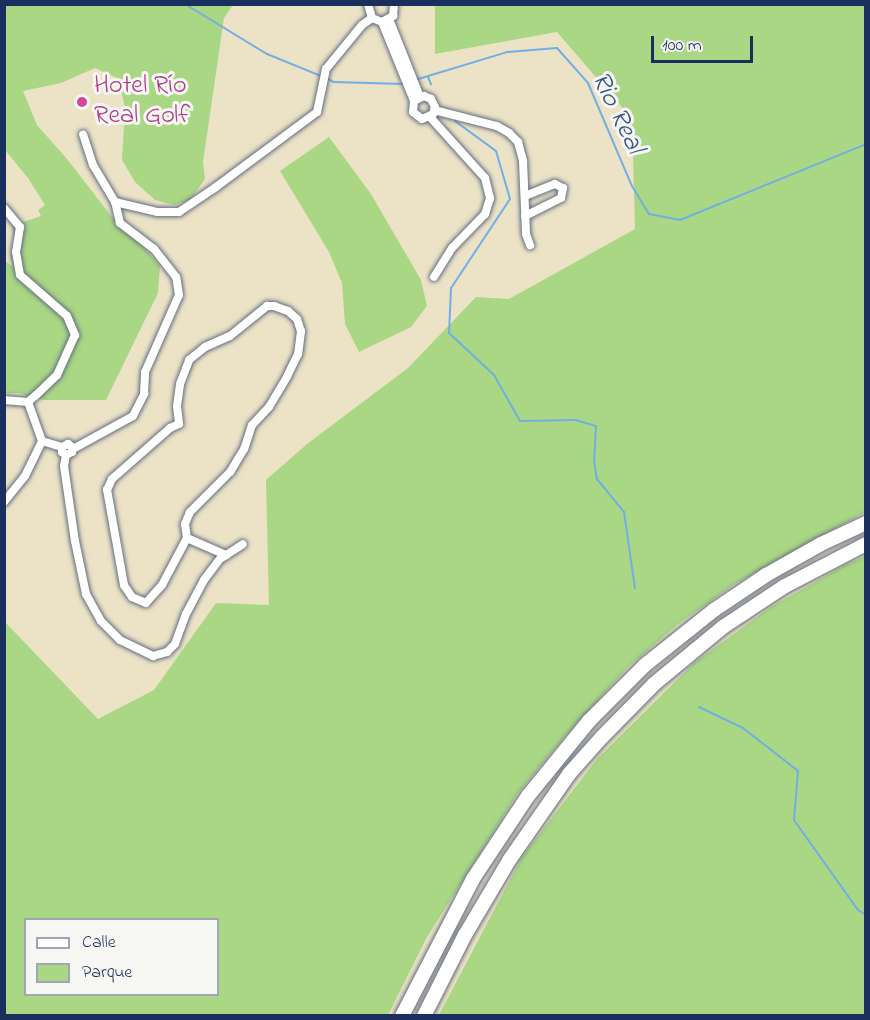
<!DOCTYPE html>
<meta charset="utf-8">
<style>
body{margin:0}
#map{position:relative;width:870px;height:1020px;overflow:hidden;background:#ece3c6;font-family:"Indie Flower",sans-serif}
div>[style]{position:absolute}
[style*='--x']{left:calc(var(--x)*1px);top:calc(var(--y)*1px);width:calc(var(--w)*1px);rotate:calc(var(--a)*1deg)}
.green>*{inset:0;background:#a9d784}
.stream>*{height:2px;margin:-1px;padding:0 1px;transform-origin:1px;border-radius:1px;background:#72aee3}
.roads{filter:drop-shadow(0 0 2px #646e82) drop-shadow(0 0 2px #646e82)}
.minor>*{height:8px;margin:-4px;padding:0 4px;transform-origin:4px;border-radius:4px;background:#fff}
.motorway>*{height:14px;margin:-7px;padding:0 7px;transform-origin:7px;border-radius:7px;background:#fff}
.dots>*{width:16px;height:16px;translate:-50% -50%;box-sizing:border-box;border:3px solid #f6f6f2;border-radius:50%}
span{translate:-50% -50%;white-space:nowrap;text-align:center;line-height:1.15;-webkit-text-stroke:6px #f6f6f2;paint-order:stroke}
.hotel-label{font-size:26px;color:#b23c85}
.left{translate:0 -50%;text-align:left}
.water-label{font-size:27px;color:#355586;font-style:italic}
.frame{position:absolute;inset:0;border:6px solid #1b2f5e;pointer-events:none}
.legend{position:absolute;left:24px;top:918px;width:195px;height:78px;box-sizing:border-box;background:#f6f6f2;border:2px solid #9ea6b7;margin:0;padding:8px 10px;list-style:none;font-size:18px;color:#1b2f5e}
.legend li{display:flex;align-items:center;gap:12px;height:30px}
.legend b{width:30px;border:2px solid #9ea6b7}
.scale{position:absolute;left:651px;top:36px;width:102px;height:27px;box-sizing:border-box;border:3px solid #1b2f5e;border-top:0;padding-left:8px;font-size:18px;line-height:21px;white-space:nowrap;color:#1b2f5e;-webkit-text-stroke:4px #f6f6f2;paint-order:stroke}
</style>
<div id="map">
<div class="green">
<i style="clip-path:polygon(5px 5px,233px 5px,224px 18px,203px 162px,205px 179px,190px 200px,174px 205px,155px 200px,135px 182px,122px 160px,125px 108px,119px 80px,115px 77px,95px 68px,61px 83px,23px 91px,37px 125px,67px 159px,112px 217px,127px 228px,160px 266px,158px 293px,106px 400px,43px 400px,18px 393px,5px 393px,4px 260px,13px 267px,10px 255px,14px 239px,12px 226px,41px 216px,38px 210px,45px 205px,28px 178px,5px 150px)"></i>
<i style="clip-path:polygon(evenodd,435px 5px,865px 5px,865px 512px,733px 585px,677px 625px,628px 667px,566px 735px,518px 793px,427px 937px,388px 1015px,5px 1015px,4px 621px,98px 719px,154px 690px,216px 603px,269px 605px,266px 480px,307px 444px,408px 368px,476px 297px,509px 299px,635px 229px,632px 119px,557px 32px,435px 54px,435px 5px,26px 920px,218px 920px,218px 994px,26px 994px,26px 920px)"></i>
<i style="clip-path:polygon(329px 137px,371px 194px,421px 280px,427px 306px,411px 327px,359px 352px,345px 324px,342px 283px,329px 252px,280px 171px)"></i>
<i style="clip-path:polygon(865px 556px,865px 1015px,439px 1015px,522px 857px,597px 759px,694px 663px,771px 607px,845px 565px)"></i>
</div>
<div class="stream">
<i style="--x:185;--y:4;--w:96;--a:31.4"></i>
<i style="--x:267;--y:54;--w:58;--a:22.2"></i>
<i style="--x:428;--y:77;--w:8;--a:67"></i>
<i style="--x:326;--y:78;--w:9;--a:27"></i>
<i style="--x:334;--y:82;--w:70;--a:1.6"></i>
<i style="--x:415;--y:80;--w:96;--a:-16.9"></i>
<i style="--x:507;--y:52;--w:50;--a:-4.6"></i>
<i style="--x:557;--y:48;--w:47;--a:48.5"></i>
<i style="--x:588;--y:83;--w:112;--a:66.9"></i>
<i style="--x:632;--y:186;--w:33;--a:59"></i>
<i style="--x:649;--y:214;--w:32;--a:11"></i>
<i style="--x:680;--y:220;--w:201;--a:-22.2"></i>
<i style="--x:455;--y:121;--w:51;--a:36.2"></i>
<i style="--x:496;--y:151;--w:50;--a:73.7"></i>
<i style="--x:510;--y:199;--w:107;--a:123.5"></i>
<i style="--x:451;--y:288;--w:45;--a:92.5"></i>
<i style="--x:449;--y:333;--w:62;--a:43"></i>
<i style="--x:494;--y:375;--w:53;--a:60.5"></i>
<i style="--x:520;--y:421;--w:56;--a:-1"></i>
<i style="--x:576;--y:420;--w:21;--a:17"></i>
<i style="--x:596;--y:426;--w:35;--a:93"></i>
<i style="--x:594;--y:461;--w:18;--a:81"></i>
<i style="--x:597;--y:479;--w:43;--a:50.7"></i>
<i style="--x:624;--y:512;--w:77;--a:81.8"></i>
<i style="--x:699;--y:707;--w:49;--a:25.5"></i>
<i style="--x:743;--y:728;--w:70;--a:38"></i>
<i style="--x:798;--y:771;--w:49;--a:94.7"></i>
<i style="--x:794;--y:820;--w:110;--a:54.6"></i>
<i style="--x:858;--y:910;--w:9;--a:32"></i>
</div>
<div class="roads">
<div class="minor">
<i style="--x:368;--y:4;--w:15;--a:74"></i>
<i style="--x:372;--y:18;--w:11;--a:22"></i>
<i style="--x:382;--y:22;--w:13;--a:-29"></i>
<i style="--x:393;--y:16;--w:12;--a:-85"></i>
<i style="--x:389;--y:19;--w:84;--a:68.3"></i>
<i style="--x:382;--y:22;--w:85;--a:67.9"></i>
<i style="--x:414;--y:101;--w:11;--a:95"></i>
<i style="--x:413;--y:112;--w:11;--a:38"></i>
<i style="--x:422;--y:119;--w:12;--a:-24"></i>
<i style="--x:433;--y:114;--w:7;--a:-74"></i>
<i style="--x:435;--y:107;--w:9;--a:-117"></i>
<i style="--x:431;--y:99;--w:8;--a:-157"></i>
<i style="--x:424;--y:96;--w:11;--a:153"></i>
<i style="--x:434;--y:110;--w:65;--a:14.3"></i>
<i style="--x:497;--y:126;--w:14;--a:30"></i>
<i style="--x:509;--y:133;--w:13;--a:45"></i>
<i style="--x:518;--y:142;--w:20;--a:75"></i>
<i style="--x:523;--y:161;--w:73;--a:87.6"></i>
<i style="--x:526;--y:234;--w:12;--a:70"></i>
<i style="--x:430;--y:117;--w:82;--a:48"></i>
<i style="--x:485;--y:178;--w:21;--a:76"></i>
<i style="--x:490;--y:198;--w:17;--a:107"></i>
<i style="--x:485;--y:214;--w:47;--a:134.1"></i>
<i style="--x:452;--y:248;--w:34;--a:122"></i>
<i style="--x:525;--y:196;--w:32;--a:-22"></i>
<i style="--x:555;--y:184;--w:9;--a:27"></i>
<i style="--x:563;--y:188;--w:10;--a:101"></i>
<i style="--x:561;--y:198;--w:40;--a:153.4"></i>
<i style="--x:115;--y:202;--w:43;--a:13.4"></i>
<i style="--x:157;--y:212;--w:22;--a:0"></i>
<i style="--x:179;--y:212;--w:45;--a:-34"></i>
<i style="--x:216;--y:187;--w:126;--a:-36.6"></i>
<i style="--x:317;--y:112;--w:44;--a:-78.2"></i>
<i style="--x:326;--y:69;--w:57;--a:-50.7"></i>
<i style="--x:362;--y:25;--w:12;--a:-35"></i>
<i style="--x:4;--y:208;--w:25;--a:50"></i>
<i style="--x:20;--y:227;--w:25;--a:99"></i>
<i style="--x:16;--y:252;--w:23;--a:80"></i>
<i style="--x:20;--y:275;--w:62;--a:41.1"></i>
<i style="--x:67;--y:316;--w:21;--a:67"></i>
<i style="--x:75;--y:335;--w:44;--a:114.2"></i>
<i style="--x:57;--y:375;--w:29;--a:136"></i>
<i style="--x:36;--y:395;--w:11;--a:139"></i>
<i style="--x:28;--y:402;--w:24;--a:-175"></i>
<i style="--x:267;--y:306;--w:7;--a:0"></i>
<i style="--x:274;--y:306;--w:15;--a:20"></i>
<i style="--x:288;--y:311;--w:12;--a:42"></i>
<i style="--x:297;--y:319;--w:13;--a:72"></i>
<i style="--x:301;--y:331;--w:23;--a:97"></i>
<i style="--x:298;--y:354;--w:25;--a:116"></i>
<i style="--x:287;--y:377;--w:35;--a:121"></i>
<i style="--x:269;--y:407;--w:25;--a:133"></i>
<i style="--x:252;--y:425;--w:25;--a:108"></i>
<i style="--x:244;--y:449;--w:27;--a:121"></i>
<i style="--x:230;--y:472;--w:57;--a:135"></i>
<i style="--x:190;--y:512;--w:13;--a:113"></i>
<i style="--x:185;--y:524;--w:14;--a:82"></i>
<i style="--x:187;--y:538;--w:53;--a:118"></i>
<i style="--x:162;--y:585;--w:24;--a:132"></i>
<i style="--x:146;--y:603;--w:15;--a:-157"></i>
<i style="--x:132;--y:597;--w:14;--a:-124"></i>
<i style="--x:124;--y:585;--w:97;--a:-100.1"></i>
<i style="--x:107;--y:490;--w:12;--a:-66"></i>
<i style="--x:112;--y:479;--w:77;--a:-41.3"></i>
<i style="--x:170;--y:428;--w:10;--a:-24"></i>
<i style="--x:179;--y:424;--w:18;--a:-96"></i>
<i style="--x:177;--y:406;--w:22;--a:-82"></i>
<i style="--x:180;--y:384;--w:26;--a:-69"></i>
<i style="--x:189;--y:360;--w:21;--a:-39"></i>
<i style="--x:205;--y:347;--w:27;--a:-24"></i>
<i style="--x:230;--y:336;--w:48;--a:-39"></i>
<i style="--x:42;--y:441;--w:21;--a:17"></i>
<i style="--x:62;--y:447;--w:7;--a:-27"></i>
<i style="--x:68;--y:444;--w:5;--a:37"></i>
<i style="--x:72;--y:447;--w:5;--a:90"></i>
<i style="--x:72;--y:452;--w:7;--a:153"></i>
<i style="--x:66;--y:455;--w:5;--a:-143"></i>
<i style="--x:62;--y:452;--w:5;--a:-90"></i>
<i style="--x:73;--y:449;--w:68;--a:-28.8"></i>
<i style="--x:133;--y:416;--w:25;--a:-63"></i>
<i style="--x:144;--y:394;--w:22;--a:-87"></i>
<i style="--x:145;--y:372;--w:84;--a:-66.2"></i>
<i style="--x:179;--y:295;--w:18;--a:-99"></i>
<i style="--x:176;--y:277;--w:36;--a:-128"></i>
<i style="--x:154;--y:249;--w:43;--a:-142.6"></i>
<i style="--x:120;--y:223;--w:22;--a:-103"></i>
<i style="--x:115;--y:202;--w:43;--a:-120.7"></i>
<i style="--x:93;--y:165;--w:32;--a:-108"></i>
<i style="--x:66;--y:455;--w:11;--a:100"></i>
<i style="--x:64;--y:466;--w:76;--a:81.7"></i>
<i style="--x:75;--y:541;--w:54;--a:78.3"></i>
<i style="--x:86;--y:594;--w:31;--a:61"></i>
<i style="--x:101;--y:621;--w:27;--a:45"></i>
<i style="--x:120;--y:640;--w:37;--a:26"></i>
<i style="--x:153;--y:656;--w:15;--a:-16"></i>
<i style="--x:167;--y:652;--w:11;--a:-45"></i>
<i style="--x:175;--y:644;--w:32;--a:-70"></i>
<i style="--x:186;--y:614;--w:38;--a:-62"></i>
<i style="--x:204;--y:580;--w:26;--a:-53"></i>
<i style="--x:220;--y:559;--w:27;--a:-33"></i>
<i style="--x:4;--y:502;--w:33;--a:-51"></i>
<i style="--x:25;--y:476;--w:39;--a:-64"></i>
<i style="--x:42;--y:441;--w:41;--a:-109.7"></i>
<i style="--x:187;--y:538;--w:43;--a:23.6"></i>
</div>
<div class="motorway">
<i style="--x:402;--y:1016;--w:154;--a:-62.6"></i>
<i style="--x:473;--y:879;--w:100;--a:-56.5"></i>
<i style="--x:528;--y:796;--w:97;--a:-50.9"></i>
<i style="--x:589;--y:721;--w:79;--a:-45"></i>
<i style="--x:645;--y:665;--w:88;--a:-38.6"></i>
<i style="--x:714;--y:610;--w:63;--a:-33.9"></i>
<i style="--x:766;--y:575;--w:63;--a:-29.4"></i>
<i style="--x:821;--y:544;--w:50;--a:-25"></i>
<i style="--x:424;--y:1016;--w:91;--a:-63.2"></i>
<i style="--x:465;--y:935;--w:88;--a:-59.4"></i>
<i style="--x:510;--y:859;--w:103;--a:-55.2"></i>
<i style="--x:569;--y:774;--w:50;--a:-48.3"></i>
<i style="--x:602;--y:737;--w:74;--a:-45.5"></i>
<i style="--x:654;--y:684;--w:89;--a:-39.6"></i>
<i style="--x:723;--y:627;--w:74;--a:-33.5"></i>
<i style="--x:785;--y:586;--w:91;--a:-27.4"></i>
</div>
</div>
<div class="dots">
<i style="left:82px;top:102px;background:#d1479c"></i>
</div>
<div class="hotel-label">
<span class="left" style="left:94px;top:102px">Hotel Río<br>Real Golf</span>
</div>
<div class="water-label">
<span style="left:617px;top:113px;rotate:64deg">Rio Real</span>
</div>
<div class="frame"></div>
<ul class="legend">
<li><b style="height:8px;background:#fff"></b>Calle</li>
<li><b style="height:16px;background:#a9d784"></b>Parque</li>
</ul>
<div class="scale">100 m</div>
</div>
